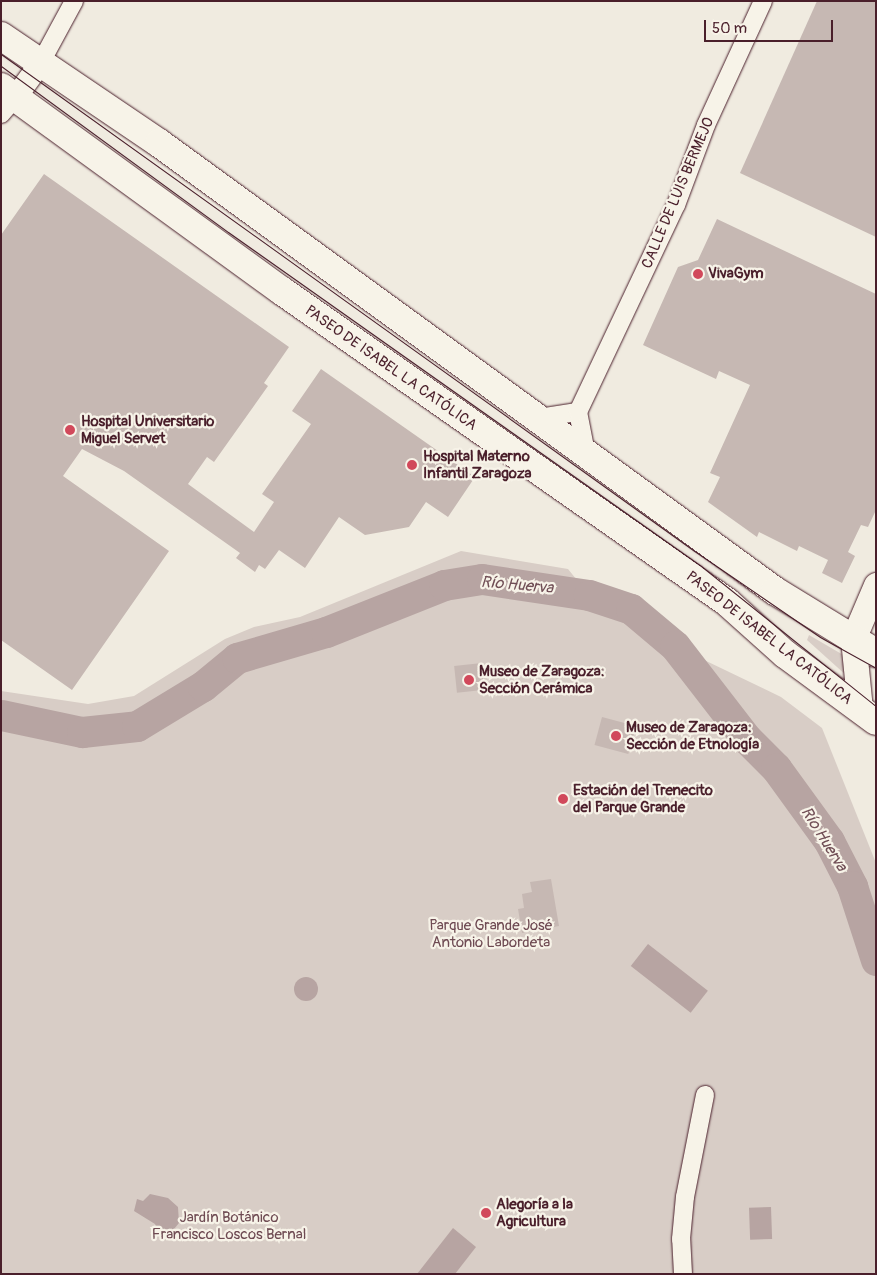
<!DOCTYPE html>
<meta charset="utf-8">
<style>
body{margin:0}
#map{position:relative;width:877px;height:1275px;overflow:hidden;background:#f0ebe0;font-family:Pangolin,sans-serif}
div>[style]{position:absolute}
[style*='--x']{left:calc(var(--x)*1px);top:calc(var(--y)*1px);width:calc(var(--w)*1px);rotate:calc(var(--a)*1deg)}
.green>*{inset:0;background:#d8cdc6}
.water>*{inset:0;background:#b7a4a2;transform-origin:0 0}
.round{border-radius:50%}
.river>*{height:31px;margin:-15.5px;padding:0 15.5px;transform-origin:15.5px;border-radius:15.5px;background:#b7a4a2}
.building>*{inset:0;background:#c6b8b3;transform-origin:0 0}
.roads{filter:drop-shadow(0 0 1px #4a1f2b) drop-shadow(0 0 1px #4a1f2b)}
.minor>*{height:18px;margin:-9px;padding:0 9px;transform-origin:9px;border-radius:9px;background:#f7f3e8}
.tertiary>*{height:22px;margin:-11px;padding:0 11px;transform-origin:11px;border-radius:11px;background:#f7f3e8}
.secondary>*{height:25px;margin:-12.5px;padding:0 12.5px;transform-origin:12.5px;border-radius:12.5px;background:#f7f3e8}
.primary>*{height:28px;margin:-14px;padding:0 14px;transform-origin:14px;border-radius:14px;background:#f7f3e8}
.tram>*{height:1px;margin:-0.5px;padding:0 0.5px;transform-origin:0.5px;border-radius:0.5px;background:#4a1f2b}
.dots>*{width:14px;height:14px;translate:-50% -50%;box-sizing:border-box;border:2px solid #f7f3e8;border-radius:50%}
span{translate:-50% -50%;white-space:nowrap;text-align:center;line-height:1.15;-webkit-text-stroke:4.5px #f7f3e8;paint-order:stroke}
.street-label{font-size:15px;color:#4a1f2b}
.poi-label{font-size:15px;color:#4a1f2b;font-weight:700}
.left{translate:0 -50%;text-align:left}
.park-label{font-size:15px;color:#6e4a52}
.water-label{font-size:16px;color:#704e55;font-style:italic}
.frame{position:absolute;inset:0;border:2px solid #4a1f2b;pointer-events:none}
.scale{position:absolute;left:704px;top:20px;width:129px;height:22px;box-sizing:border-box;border:2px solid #4a1f2b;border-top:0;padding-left:6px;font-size:15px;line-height:18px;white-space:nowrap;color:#4a1f2b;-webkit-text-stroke:4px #f7f3e8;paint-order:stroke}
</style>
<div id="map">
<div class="green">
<i style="clip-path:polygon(evenodd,461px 551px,568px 569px,589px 595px,631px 609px,675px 646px,781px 697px,822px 728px,876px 863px,876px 1274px,1px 1274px,1px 691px,88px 704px,134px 696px,225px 639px,254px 627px,300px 617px,461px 551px,483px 579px,534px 584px,575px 592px,509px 583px,449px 585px,483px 579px)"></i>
<i style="clip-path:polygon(809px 635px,845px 656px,847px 676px,807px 640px)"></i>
</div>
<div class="water">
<i style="left:648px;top:944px;width:76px;height:28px;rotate:38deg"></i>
<i class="round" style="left:294px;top:977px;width:24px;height:24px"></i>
<i style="clip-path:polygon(150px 1194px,168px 1198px,178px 1207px,179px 1223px,169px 1235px,161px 1236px,155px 1224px,134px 1211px,137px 1199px,143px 1201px)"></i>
<i style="left:771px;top:1207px;width:32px;height:22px;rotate:88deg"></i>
<i style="clip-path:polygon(453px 1228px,476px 1247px,455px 1274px,417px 1274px)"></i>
</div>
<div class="river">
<i style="--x:1;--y:715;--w:83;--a:11.9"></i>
<i style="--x:82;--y:732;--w:55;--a:-6.2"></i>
<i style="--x:137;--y:726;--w:77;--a:-31.2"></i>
<i style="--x:203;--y:686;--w:44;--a:-39.5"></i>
<i style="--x:237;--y:658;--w:93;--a:-16.3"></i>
<i style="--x:326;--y:632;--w:127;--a:-21.7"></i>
<i style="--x:444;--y:585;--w:38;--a:-9"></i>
<i style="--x:482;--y:579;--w:108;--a:8.5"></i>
<i style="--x:589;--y:595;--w:44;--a:18.4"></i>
<i style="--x:631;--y:609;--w:57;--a:40.1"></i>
<i style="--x:675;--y:646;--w:118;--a:52.3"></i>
<i style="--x:747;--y:739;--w:41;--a:45"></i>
<i style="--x:776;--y:768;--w:90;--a:54"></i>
<i style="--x:829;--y:841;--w:51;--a:62.9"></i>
<i style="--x:852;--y:886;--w:78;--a:72"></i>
</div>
<div class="building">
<i style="clip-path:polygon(817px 1px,876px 1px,876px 237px,740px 173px)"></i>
<i style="clip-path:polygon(44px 174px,289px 347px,264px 383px,268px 386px,214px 462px,207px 457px,188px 484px,254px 532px,274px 502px,262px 494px,311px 424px,292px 411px,321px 369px,475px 477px,448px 517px,426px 502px,409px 527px,365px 535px,339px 517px,305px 568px,279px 550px,265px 569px,259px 565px,255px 572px,236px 558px,240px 553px,124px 471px,82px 449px,63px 476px,169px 551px,72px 690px,1px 640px,1px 235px)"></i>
<i style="clip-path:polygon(717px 219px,876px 294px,876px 510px,868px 527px,861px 525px,848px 552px,855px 556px,842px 583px,822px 573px,828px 560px,799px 546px,797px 551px,759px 532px,757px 537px,708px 502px,720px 477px,710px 473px,750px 385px,719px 371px,716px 379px,643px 345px,678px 267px,698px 260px)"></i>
<i style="left:482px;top:663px;width:27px;height:28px;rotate:84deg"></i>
<i style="left:602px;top:717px;width:35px;height:29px;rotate:15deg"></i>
<i style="clip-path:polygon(551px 879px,559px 926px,522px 933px,518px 909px,524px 908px,522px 894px,532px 892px,530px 882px)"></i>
</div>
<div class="roads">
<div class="minor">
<i style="--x:40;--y:64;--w:72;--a:-61.6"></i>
<i style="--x:1;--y:114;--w:21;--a:-49"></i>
<i style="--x:539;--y:418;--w:39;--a:-9"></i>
<i style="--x:586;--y:453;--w:42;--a:-101"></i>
<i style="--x:578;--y:412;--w:229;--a:-64.7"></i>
<i style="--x:676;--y:205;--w:85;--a:-69.4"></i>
<i style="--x:706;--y:125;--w:136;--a:-65.3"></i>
<i style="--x:683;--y:1274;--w:35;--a:-93"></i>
<i style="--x:681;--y:1239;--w:42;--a:-84.6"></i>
<i style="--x:685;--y:1197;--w:104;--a:-78.9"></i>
</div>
<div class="tertiary">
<i style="--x:15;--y:98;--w:42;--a:-53.7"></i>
</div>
<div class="secondary">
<i style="--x:860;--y:709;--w:70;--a:-95.7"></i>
<i style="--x:853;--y:639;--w:59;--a:-66.9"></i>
</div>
<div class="primary">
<i style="--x:1;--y:36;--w:191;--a:34.1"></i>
<i style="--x:159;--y:143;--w:762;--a:36.03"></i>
<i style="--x:775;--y:591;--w:119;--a:31.5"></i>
<i style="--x:1;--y:87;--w:347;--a:36"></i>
<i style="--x:282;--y:291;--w:543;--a:34.95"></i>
<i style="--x:727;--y:602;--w:78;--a:41.9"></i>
<i style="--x:785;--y:654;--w:113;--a:36.4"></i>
</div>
</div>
<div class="tram">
<i style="--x:1;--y:54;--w:851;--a:35.63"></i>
<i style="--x:693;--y:550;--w:154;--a:34.4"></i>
<i style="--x:820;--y:637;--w:64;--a:29"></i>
<i style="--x:1;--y:66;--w:281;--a:36.2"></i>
<i style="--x:228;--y:232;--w:579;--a:35.23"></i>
<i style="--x:701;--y:566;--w:224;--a:38.7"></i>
</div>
<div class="dots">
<i style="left:698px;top:274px;background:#d1495b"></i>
<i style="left:70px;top:430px;background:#d1495b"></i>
<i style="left:412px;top:465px;background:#d1495b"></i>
<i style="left:469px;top:680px;background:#d1495b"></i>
<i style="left:616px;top:736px;background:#d1495b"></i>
<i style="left:563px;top:799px;background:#d1495b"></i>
<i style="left:486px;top:1213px;background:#d1495b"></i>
</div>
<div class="street-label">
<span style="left:678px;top:193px;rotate:-67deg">CALLE DE LUIS BERMEJO</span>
<span style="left:391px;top:368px;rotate:35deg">PASEO DE ISABEL LA CATÓLICA</span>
<span style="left:769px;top:638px;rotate:38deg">PASEO DE ISABEL LA CATÓLICA</span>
</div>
<div class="poi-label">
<span class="left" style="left:708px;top:274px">VivaGym</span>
<span class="left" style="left:81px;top:430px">Hospital Universitario<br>Miguel Servet</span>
<span class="left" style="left:423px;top:465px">Hospital Materno<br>Infantil Zaragoza</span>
<span class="left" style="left:479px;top:680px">Museo de Zaragoza:<br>Sección Cerámica</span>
<span class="left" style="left:626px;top:736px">Museo de Zaragoza:<br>Sección de Etnología</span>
<span class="left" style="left:573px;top:799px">Estación del Trenecito<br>del Parque Grande</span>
<span class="left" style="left:496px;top:1213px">Alegoría a la<br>Agricultura</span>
</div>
<div class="park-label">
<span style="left:491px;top:934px">Parque Grande José<br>Antonio Labordeta</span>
<span style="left:229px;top:1226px">Jardín Botánico<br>Francisco Loscos Bernal</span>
</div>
<div class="water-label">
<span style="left:517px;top:585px;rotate:5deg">Río Huerva</span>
<span style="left:824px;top:839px;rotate:58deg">Río Huerva</span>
</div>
<div class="frame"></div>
<div class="scale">50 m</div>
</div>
